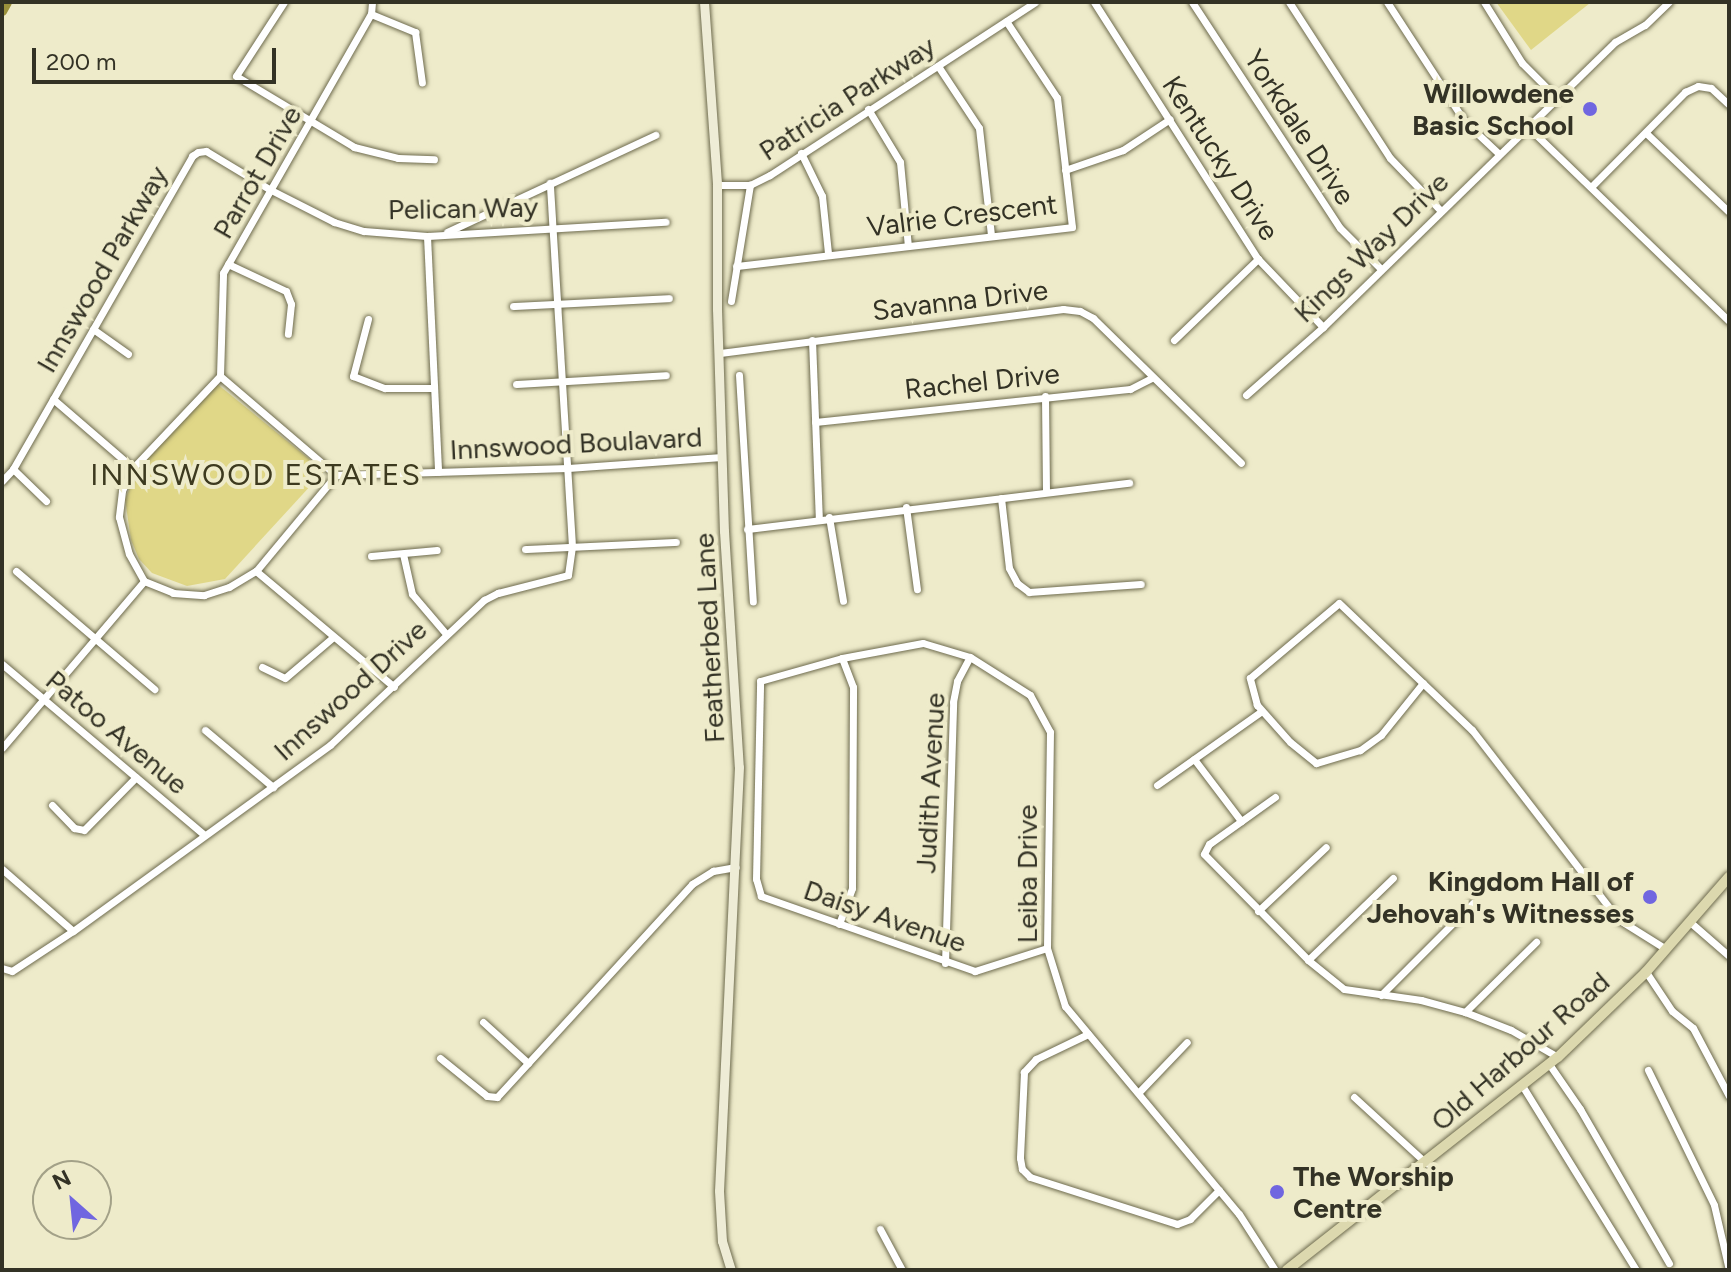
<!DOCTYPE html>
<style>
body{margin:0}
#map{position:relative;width:1731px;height:1272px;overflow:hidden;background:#eeebca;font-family:Figtree,sans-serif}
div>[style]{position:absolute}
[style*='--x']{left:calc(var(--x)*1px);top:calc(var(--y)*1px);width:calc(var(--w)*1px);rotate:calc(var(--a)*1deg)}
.green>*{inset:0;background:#e0d787}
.canal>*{height:9px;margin:-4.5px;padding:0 4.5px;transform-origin:4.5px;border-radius:4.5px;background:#9b913c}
.roads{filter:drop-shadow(0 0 2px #6e6b4e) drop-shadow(0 0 2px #6e6b4e)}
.minor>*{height:7px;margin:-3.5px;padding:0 3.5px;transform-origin:3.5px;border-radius:3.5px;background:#fff}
.secondary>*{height:9px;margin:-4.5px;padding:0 4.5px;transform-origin:4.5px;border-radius:4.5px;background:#eeecd6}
.primary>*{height:10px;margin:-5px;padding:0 5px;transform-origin:5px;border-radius:5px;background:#dcd8ae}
.dots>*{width:22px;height:22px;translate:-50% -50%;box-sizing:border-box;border:4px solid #eeebca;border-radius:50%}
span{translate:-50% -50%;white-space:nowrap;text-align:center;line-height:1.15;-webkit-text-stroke:8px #eeebca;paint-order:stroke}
.poi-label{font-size:28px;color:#333225;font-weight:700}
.right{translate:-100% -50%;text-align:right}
.left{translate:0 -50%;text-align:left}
.street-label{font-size:28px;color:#333225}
.neighbourhood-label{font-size:30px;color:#3d3a1f;letter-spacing:2px}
.frame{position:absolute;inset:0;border:4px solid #333225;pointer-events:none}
.north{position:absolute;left:32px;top:1160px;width:80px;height:80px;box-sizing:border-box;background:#eeebca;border:2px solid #a3a188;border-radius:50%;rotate:333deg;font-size:22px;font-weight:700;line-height:32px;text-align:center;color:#333225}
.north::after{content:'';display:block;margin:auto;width:28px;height:36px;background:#7066e0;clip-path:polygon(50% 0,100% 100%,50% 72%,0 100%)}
.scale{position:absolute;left:32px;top:48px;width:244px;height:36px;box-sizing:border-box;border:4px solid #333225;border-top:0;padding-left:10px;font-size:24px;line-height:28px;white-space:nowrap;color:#333225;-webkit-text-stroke:6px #eeebca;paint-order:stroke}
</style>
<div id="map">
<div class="green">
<i style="clip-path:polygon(1496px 2px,1589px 2px,1590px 3px,1531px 50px)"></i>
<i style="clip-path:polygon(216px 383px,324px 471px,225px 579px,187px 586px,152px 573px,139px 559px,131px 540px,125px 499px,138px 469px)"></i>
</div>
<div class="canal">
<i style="--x:2;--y:11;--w:10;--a:-61"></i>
</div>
<div class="roads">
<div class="minor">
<i style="--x:284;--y:2;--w:88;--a:123"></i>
<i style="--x:236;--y:76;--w:138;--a:31"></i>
<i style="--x:354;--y:147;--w:45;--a:14"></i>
<i style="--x:398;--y:158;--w:36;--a:2"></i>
<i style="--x:1094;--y:2;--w:305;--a:57.5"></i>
<i style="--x:1258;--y:259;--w:94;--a:46.3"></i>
<i style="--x:1192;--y:2;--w:270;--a:56.8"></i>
<i style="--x:1340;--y:228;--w:58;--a:45"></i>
<i style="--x:1289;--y:2;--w:186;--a:57.1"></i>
<i style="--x:1390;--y:158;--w:72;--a:46.1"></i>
<i style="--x:1387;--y:2;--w:143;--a:57"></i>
<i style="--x:1465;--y:122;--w:45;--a:43.2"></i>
<i style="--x:1484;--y:2;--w:72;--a:58.1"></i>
<i style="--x:1522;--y:63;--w:49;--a:45"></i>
<i style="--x:371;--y:14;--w:48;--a:22.2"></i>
<i style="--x:415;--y:32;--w:51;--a:82.2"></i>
<i style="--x:938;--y:66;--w:74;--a:56.5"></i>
<i style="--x:979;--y:128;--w:108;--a:83.6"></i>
<i style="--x:868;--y:109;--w:62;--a:58.9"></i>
<i style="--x:900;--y:162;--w:84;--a:84.6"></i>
<i style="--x:1528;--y:127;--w:279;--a:44"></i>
<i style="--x:1646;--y:133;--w:115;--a:43.6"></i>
<i style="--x:801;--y:153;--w:48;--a:64"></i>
<i style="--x:822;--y:196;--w:57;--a:84"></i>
<i style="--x:1065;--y:170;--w:61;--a:-19"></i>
<i style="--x:1123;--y:150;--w:56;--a:-33.4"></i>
<i style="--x:717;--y:185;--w:33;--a:0"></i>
<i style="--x:750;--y:185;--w:22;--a:-27"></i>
<i style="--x:770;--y:175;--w:316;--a:-33.1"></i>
<i style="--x:1591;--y:187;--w:134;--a:-45.3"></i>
<i style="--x:1685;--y:92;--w:14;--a:-25"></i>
<i style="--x:1698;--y:86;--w:13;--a:9"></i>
<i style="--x:1711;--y:88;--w:25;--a:43"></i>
<i style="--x:447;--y:232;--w:230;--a:-25"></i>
<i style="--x:427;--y:236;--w:236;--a:87.3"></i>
<i style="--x:228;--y:264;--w:64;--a:25"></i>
<i style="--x:286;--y:291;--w:14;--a:69"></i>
<i style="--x:291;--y:304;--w:30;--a:96"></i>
<i style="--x:736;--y:266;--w:338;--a:-6.6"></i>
<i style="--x:1072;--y:227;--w:130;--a:-96.6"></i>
<i style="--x:1057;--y:98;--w:92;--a:-123.5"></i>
<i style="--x:731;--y:301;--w:118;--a:-80.7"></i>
<i style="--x:513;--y:306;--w:156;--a:-2.9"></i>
<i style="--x:368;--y:319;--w:59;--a:104.7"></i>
<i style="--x:353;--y:376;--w:34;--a:21"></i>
<i style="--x:385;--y:388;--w:48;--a:0"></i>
<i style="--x:93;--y:329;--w:43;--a:35.5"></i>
<i style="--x:812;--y:340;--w:179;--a:87.8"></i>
<i style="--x:1174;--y:340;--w:117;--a:-44"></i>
<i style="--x:720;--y:353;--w:346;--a:-7.3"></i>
<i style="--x:1063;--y:309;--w:17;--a:7"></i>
<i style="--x:1080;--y:311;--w:15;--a:28"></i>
<i style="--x:1093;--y:318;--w:207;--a:44.4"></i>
<i style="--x:739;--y:375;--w:227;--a:86.5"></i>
<i style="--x:220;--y:376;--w:153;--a:40.5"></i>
<i style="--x:336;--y:475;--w:232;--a:-1.7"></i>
<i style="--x:568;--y:468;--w:154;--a:-4.1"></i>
<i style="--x:220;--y:376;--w:127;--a:133.4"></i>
<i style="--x:133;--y:468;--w:25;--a:116"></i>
<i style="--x:122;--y:491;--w:26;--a:97"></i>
<i style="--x:119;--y:517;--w:38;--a:75"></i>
<i style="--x:129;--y:554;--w:31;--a:61"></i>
<i style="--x:144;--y:581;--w:31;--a:22"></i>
<i style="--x:173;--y:593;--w:31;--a:4"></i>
<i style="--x:204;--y:595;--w:26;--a:-18"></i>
<i style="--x:229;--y:587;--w:31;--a:-31"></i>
<i style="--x:256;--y:571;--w:125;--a:-50.2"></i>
<i style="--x:220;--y:376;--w:103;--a:-88.3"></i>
<i style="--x:223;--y:273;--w:298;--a:-60.3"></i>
<i style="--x:371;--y:14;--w:12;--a:-85"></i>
<i style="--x:516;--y:384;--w:150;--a:-3.4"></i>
<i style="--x:1246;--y:395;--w:103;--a:-41.4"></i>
<i style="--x:1323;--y:327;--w:408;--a:-44.3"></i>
<i style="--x:1615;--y:42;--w:34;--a:-30"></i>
<i style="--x:1645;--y:25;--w:33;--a:-44"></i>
<i style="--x:1045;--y:396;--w:96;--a:89.4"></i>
<i style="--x:53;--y:399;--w:106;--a:40.8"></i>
<i style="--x:815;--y:422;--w:317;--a:-6"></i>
<i style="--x:1130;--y:389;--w:25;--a:-27"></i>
<i style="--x:13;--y:469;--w:46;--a:44.1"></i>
<i style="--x:2;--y:481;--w:16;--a:-47"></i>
<i style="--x:13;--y:469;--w:361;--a:-60.2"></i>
<i style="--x:192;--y:156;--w:7;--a:-34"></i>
<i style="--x:198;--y:152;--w:8;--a:-7"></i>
<i style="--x:206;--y:151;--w:76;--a:31"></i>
<i style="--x:271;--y:190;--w:71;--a:26.9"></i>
<i style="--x:334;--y:222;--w:31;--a:17"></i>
<i style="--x:364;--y:231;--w:63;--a:4.5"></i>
<i style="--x:427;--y:236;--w:239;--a:-3.4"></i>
<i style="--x:1001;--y:498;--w:70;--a:83.5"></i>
<i style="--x:1009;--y:568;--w:17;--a:62"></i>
<i style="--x:1017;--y:583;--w:15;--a:37"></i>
<i style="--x:1029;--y:592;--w:112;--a:-4.1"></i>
<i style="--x:906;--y:507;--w:83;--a:82.4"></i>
<i style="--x:829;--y:517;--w:85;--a:80.5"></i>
<i style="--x:747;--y:529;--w:385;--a:-6.9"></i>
<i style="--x:525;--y:549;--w:151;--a:-2.7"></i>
<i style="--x:403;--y:554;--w:41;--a:77.3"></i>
<i style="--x:412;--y:594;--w:52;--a:49.6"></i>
<i style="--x:371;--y:556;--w:66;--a:-5.2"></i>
<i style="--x:16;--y:571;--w:182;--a:40.5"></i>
<i style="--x:256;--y:571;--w:180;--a:40"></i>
<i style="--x:2;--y:664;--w:263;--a:40.2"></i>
<i style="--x:262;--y:667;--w:25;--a:26"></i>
<i style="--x:285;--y:678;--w:62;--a:-40.4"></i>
<i style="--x:1423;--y:683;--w:67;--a:128.9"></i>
<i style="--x:1381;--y:735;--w:26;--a:144"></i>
<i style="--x:1360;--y:750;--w:46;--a:163.5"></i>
<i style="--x:1316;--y:763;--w:33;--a:-141"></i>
<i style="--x:1290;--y:742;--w:50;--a:-131.7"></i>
<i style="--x:1257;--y:705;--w:28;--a:-105"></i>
<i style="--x:1250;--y:678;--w:116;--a:-40.1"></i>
<i style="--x:1339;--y:603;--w:184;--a:43.7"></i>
<i style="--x:1472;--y:730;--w:239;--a:52.3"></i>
<i style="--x:1618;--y:919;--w:57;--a:32"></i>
<i style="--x:205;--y:730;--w:89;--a:40"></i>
<i style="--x:2;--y:748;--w:219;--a:-49.6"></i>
<i style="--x:1194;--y:759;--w:78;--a:52.8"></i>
<i style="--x:1157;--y:785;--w:128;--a:-35.2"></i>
<i style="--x:1275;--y:797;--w:81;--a:144.5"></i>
<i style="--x:1209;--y:844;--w:11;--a:117"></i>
<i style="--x:1204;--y:854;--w:148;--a:45.5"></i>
<i style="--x:1308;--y:960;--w:46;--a:38.9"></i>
<i style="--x:1344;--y:989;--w:78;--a:8.1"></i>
<i style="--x:1421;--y:1000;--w:46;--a:15.3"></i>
<i style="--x:1465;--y:1012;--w:49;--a:21.4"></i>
<i style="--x:1511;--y:1030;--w:54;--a:29.9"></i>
<i style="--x:52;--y:805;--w:32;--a:46"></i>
<i style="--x:74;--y:828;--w:10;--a:11"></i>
<i style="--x:84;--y:830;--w:74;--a:-45.5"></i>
<i style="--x:2;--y:869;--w:94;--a:41.1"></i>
<i style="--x:1258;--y:911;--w:93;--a:-43.3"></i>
<i style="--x:1690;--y:922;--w:52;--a:41.1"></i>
<i style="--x:839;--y:924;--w:38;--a:-70"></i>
<i style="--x:852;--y:888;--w:201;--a:-89.7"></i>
<i style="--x:853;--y:687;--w:31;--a:-111"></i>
<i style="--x:1047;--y:948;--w:76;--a:162.3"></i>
<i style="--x:975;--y:971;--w:227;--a:-160.7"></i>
<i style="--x:761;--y:896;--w:18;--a:-106"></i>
<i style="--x:756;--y:879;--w:198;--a:-88.8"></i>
<i style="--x:760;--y:681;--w:85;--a:-15.7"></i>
<i style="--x:842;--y:658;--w:82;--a:-10.5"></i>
<i style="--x:923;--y:643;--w:49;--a:16.6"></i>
<i style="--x:970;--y:657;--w:71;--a:32.3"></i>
<i style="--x:1030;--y:695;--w:42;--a:61.6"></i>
<i style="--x:1050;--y:732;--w:216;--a:90.8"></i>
<i style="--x:1047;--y:948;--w:61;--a:72.8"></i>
<i style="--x:1065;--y:1006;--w:271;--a:50.1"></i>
<i style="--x:1239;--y:1214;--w:67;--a:57.3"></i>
<i style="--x:1308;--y:960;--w:118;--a:-44"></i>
<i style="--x:945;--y:963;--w:261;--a:-88.2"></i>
<i style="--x:953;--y:702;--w:21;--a:-79"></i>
<i style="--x:957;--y:681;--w:27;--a:-62"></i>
<i style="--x:2;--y:968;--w:10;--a:17"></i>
<i style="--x:12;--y:971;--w:73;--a:-33.3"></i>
<i style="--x:73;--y:931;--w:317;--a:-35.9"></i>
<i style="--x:330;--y:745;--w:212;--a:-43.3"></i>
<i style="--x:484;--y:600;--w:16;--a:-27"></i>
<i style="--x:498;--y:593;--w:72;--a:-14.4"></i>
<i style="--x:568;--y:575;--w:29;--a:-82"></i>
<i style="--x:572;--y:546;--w:364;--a:-93.5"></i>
<i style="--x:1646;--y:972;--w:47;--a:56.3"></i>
<i style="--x:1672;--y:1011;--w:27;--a:39"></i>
<i style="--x:1693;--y:1028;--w:77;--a:62.1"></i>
<i style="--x:1381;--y:995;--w:130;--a:-45"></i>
<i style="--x:1465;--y:1012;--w:100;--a:-44.6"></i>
<i style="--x:483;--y:1022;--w:61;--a:42.3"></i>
<i style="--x:1088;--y:1034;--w:58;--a:154.3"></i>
<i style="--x:1036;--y:1059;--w:18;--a:133"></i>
<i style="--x:1024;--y:1072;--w:86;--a:92.7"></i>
<i style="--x:1020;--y:1158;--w:11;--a:80"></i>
<i style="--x:1022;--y:1169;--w:11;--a:45"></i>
<i style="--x:1030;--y:1177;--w:154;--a:17.7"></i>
<i style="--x:1177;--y:1224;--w:14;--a:-21"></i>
<i style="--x:1190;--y:1219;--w:41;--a:-45"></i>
<i style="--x:440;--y:1058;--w:60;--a:39"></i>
<i style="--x:487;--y:1096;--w:10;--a:6"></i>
<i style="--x:497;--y:1097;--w:289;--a:-47.5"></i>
<i style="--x:692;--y:884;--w:25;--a:-32"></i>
<i style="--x:713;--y:871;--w:23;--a:-10"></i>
<i style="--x:1549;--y:1064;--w:55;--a:55.4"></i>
<i style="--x:1580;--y:1109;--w:178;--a:60"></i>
<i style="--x:1648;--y:1070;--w:150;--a:63.9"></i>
<i style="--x:1714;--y:1205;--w:67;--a:77"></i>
<i style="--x:1523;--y:1087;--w:215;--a:58.3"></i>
<i style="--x:1139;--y:1092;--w:69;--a:-46.2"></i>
<i style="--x:1354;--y:1097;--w:98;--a:42.5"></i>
<i style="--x:880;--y:1229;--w:47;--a:61.8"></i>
</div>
<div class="secondary">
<i style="--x:704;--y:2;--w:183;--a:85.9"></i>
<i style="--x:717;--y:185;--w:124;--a:90"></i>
<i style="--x:717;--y:309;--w:222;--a:88.2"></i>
<i style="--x:724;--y:531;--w:236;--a:86.4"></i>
<i style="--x:739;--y:767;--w:424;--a:92.7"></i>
<i style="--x:719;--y:1191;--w:50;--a:86.6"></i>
<i style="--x:722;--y:1241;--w:30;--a:73"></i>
</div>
<div class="primary">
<i style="--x:1287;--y:1270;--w:345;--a:-38.2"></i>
<i style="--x:1558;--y:1057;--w:122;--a:-44"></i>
<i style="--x:1646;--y:972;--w:126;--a:-48.9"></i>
</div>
</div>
<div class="dots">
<i style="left:1590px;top:109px;background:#7066e0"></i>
<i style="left:1650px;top:897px;background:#7066e0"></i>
<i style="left:1277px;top:1192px;background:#7066e0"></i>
</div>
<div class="poi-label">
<span class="right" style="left:1574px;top:109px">Willowdene<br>Basic School</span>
<span class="right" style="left:1634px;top:897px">Kingdom Hall of<br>Jehovah's Witnesses</span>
<span class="left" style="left:1293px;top:1192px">The Worship<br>Centre</span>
</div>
<div class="street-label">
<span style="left:847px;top:98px;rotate:-33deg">Patricia Parkway</span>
<span style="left:1300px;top:127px;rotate:57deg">Yorkdale Drive</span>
<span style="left:1221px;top:158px;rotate:57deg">Kentucky Drive</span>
<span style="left:257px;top:172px;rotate:-60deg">Parrot Drive</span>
<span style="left:463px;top:208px;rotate:-1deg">Pelican Way</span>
<span style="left:962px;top:215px;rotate:-7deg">Valrie Crescent</span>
<span style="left:1371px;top:247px;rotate:-44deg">Kings Way Drive</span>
<span style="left:102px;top:269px;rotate:-60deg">Innswood Parkway</span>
<span style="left:960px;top:300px;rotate:-7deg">Savanna Drive</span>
<span style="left:982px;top:381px;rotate:-6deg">Rachel Drive</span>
<span style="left:576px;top:443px;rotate:-3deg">Innswood Boulavard</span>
<span style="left:709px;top:638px;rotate:-93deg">Featherbed Lane</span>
<span style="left:350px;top:690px;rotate:-42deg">Innswood Drive</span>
<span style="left:117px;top:732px;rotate:40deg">Patoo Avenue</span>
<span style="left:930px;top:783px;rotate:-87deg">Judith Avenue</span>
<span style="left:1027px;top:874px;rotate:-90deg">Leiba Drive</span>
<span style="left:885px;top:916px;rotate:19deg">Daisy Avenue</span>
<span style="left:1520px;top:1051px;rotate:-41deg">Old Harbour Road</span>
</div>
<div class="neighbourhood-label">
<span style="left:256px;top:475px">INNSWOOD ESTATES</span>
</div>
<div class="frame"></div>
<div class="north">N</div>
<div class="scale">200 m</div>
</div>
